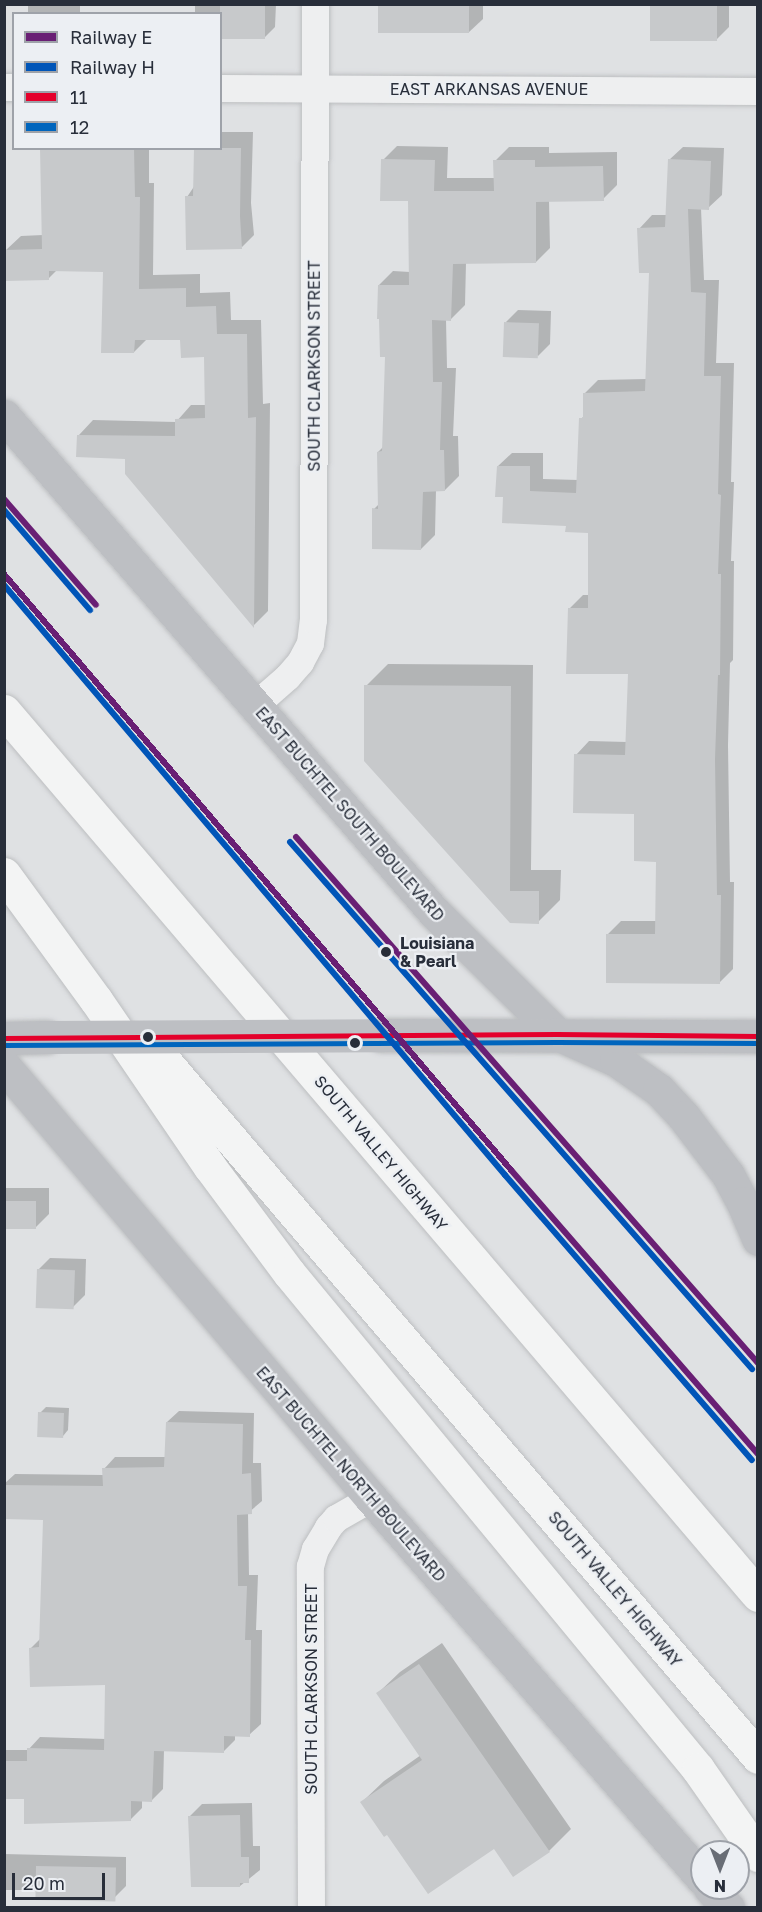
<!DOCTYPE html>
<style>
body{margin:0}
#map{position:relative;width:762px;height:1912px;overflow:hidden;background:#dfe1e3;font-family:"Golos Text",sans-serif}
div>[style]{position:absolute}
[style*='--x']{left:calc(var(--x)*1px);top:calc(var(--y)*1px);width:calc(var(--w)*1px);rotate:calc(var(--a)*1deg)}
.shadow>*{inset:0;background:#0003;transform-origin:0 0}
.building>*{inset:0;background:#c7c9cb;transform-origin:0 0}
.roads{filter:drop-shadow(0 0 2px #bdbfc1) drop-shadow(0 0 2px #bdbfc1)}
.street>*{height:27px;margin:-13.5px;padding:0 13.5px;transform-origin:13.5px;border-radius:13.5px;background:#eeeff0}
.secondary>*{height:33px;margin:-16.5px;padding:0 16.5px;transform-origin:16.5px;border-radius:16.5px;background:#bdbfc3}
.highway>*{height:33px;margin:-16.5px;padding:0 16.5px;transform-origin:16.5px;border-radius:16.5px;background:#f3f4f4}
.secondary-bridge>*{height:33px;margin:-16.5px;padding:0 16.5px;transform-origin:16.5px;border-radius:16.5px;background:#bdbfc3}
.bus-1>*{height:4.5px;margin:-2.25px;padding:0 2.25px;transform-origin:2.25px;border-radius:2.25px;background:#e4002b}
.bus-2>*{height:4.5px;margin:-2.25px;padding:0 2.25px;transform-origin:2.25px;border-radius:2.25px;background:#0065bd}
.rail-1>*{height:6px;margin:-3px;padding:0 3px;transform-origin:3px;border-radius:3px;background:#691f74}
.rail-2>*{height:6px;margin:-3px;padding:0 3px;transform-origin:3px;border-radius:3px;background:#0055b8}
.dots>*{width:16px;height:16px;translate:-50% -50%;box-sizing:border-box;border:3px solid #eceff3;border-radius:50%}
span{translate:-50% -50%;white-space:nowrap;text-align:center;line-height:1.15;-webkit-text-stroke:4.5px #eceff3;paint-order:stroke}
.street-label{font-size:16px;color:#282e3a}
.stop-label{font-size:16px;color:#282e3a;font-weight:700}
.left{translate:0 -50%;text-align:left}
.frame{position:absolute;inset:0;border:6px solid #282e3a;pointer-events:none}
.legend{position:absolute;left:12px;top:12px;width:210px;height:138px;box-sizing:border-box;background:#eceff3;border:2px solid #9ea2a9;margin:0;padding:8px 10px;list-style:none;font-size:18px;color:#282e3a}
.legend li{display:flex;align-items:center;gap:12px;height:30px}
.legend b{width:30px;border:2px solid #9ea2a9}
.north{position:absolute;left:690px;top:1840px;width:60px;height:60px;box-sizing:border-box;background:#eceff3;border:2px solid #9ea2a9;border-radius:50%;rotate:180deg;font-size:16px;font-weight:700;line-height:24px;text-align:center;color:#282e3a}
.north::after{content:'';display:block;margin:auto;width:21px;height:27px;background:#686d75;clip-path:polygon(50% 0,100% 100%,50% 72%,0 100%)}
.scale{position:absolute;left:12px;top:1873px;width:93px;height:27px;box-sizing:border-box;border:3px solid #282e3a;border-top:0;padding-left:8px;font-size:18px;line-height:21px;white-space:nowrap;color:#282e3a;-webkit-text-stroke:4px #eceff3;paint-order:stroke}
</style>
<div id="map">
<div class="shadow">
<i style="left:28px;top:4px;width:52px;height:10px"></i>
<i style="clip-path:polygon(195px 4px,276px 4px,275px 27px,263px 39px,220px 14px,195px 14px)"></i>
<i style="clip-path:polygon(380px 4px,483px 4px,483px 19px,468px 33px)"></i>
<i style="clip-path:polygon(653px 4px,729px 4px,729px 27px,717px 39px)"></i>
<i style="clip-path:polygon(220px 132px,253px 132px,251px 203px,254px 235px,242px 247px,187px 197px,220px 148px)"></i>
<i style="clip-path:polygon(397px 146px,448px 147px,447px 178px,495px 178px,495px 161px,509px 147px,549px 147px,549px 153px,617px 152px,617px 185px,603px 199px,549px 200px,550px 248px,536px 262px,466px 263px,465px 305px,451px 319px,446px 319px,447px 368px,456px 368px,453px 436px,458px 436px,459px 476px,445px 490px,436px 490px,435px 535px,421px 549px,374px 509px,380px 503px,378px 452px,383px 447px,386px 356px,379px 285px,393px 271px,410px 272px,410px 200px,383px 160px)"></i>
<i style="clip-path:polygon(683px 147px,724px 148px,722px 195px,708px 208px,701px 208px,704px 280px,719px 280px,716px 363px,734px 363px,731px 482px,734px 482px,731px 561px,734px 561px,733px 660px,730px 663px,728px 745px,730px 882px,734px 882px,733px 969px,720px 982px,608px 934px,621px 921px,657px 921px,657px 860px,636px 813px,576px 755px,589px 741px,627px 742px,629px 673px,570px 608px,583px 595px,589px 595px,589px 531px,567px 524px,505px 496px,498px 466px,512px 453px,543px 453px,543px 479px,578px 480px,581px 419px,585px 415px,585px 393px,598px 380px,647px 379px,650px 271px,639px 229px,652px 215px,667px 215px,669px 160px)"></i>
<i style="clip-path:polygon(42px 148px,149px 148px,149px 183px,154px 183px,153px 275px,200px 274px,200px 293px,230px 292px,231px 320px,261px 320px,263px 404px,270px 403px,268px 611px,254px 625px,127px 474px,127px 457px,79px 435px,93px 420px,176px 422px,191px 405px,206px 405px,206px 356px,182px 338px,147px 339px,134px 352px,104px 270px,57px 270px,49px 278px,6px 250px,21px 236px,43px 235px)"></i>
<i style="clip-path:polygon(518px 310px,551px 311px,550px 344px,538px 356px,506px 322px)"></i>
<i style="clip-path:polygon(388px 664px,533px 665px,531px 870px,561px 870px,560px 900px,538px 922px,511px 922px,366px 686px)"></i>
<i style="clip-path:polygon(4px 1188px,49px 1188px,49px 1214px,35px 1228px,4px 1227px)"></i>
<i style="clip-path:polygon(50px 1258px,86px 1259px,85px 1295px,73px 1307px,38px 1270px)"></i>
<i style="clip-path:polygon(46px 1407px,69px 1408px,68px 1430px,63px 1436px,40px 1413px)"></i>
<i style="clip-path:polygon(179px 1411px,254px 1413px,253px 1463px,261px 1463px,262px 1501px,248px 1513px,249px 1575px,258px 1575px,256px 1630px,262px 1630px,261px 1724px,249px 1735px,235px 1735px,235px 1740px,223px 1752px,164px 1750px,163px 1789px,152px 1800px,142px 1800px,142px 1808px,131px 1819px,25px 1798px,4px 1798px,4px 1750px,28px 1750px,40px 1737px,106px 1739px,107px 1684px,31px 1648px,40px 1639px,45px 1518px,4px 1518px,4px 1484px,15px 1474px,104px 1475px,104px 1469px,115px 1457px,166px 1457px,167px 1422px)"></i>
<i style="clip-path:polygon(442px 1643px,571px 1829px,549px 1851px,514px 1875px,494px 1847px,388px 1833px,362px 1802px,384px 1781px,421px 1755px,378px 1693px,400px 1672px)"></i>
<i style="clip-path:polygon(252px 1803px,253px 1846px,260px 1846px,260px 1870px,240px 1886px,190px 1816px,202px 1804px)"></i>
<i style="clip-path:polygon(4px 1854px,126px 1857px,126px 1886px,115px 1897px,37px 1890px,4px 1890px)"></i>
</div>
<div class="building">
<i style="left:220px;top:4px;width:45px;height:35px"></i>
<i style="left:378px;top:4px;width:91px;height:29px"></i>
<i style="left:650px;top:4px;width:67px;height:37px"></i>
<i style="clip-path:polygon(40px 148px,134px 148px,135px 197px,140px 197px,139px 289px,186px 288px,186px 307px,216px 306px,217px 334px,247px 334px,248px 418px,256px 417px,254px 628px,125px 474px,125px 459px,76px 457px,77px 435px,175px 436px,175px 419px,205px 418px,204px 357px,181px 358px,180px 340px,135px 340px,134px 353px,101px 353px,103px 272px,49px 271px,49px 280px,5px 281px,5px 250px,42px 249px)"></i>
<i style="clip-path:polygon(194px 148px,241px 148px,240px 216px,242px 249px,186px 250px,185px 196px,193px 196px)"></i>
<i style="clip-path:polygon(381px 159px,435px 160px,434px 191px,494px 191px,493px 160px,535px 160px,535px 167px,603px 166px,604px 201px,536px 202px,536px 263px,453px 264px,451px 321px,432px 320px,433px 382px,442px 382px,440px 450px,444px 450px,445px 491px,423px 492px,421px 550px,372px 549px,372px 508px,378px 509px,377px 452px,382px 451px,385px 357px,380px 357px,379px 319px,377px 319px,378px 285px,409px 285px,408px 201px,380px 201px)"></i>
<i style="clip-path:polygon(668px 159px,711px 161px,709px 210px,688px 209px,691px 292px,706px 293px,704px 376px,721px 376px,718px 494px,721px 495px,718px 574px,721px 574px,720px 675px,718px 675px,715px 759px,717px 895px,721px 895px,720px 984px,606px 983px,606px 934px,655px 934px,656px 862px,634px 861px,634px 814px,573px 813px,574px 754px,625px 755px,628px 674px,566px 674px,568px 608px,588px 608px,588px 533px,565px 532px,566px 526px,502px 523px,503px 497px,495px 497px,497px 466px,530px 466px,530px 491px,576px 493px,579px 418px,583px 418px,583px 393px,645px 391px,649px 273px,639px 273px,637px 228px,665px 227px)"></i>
<i style="left:504px;top:322px;width:35px;height:35px;rotate:2deg"></i>
<i style="clip-path:polygon(364px 685px,511px 686px,510px 891px,539px 891px,539px 924px,510px 923px,364px 761px)"></i>
<i style="left:5px;top:1201px;width:31px;height:28px"></i>
<i style="left:37px;top:1269px;width:38px;height:39px;rotate:2deg"></i>
<i style="left:38px;top:1412px;width:26px;height:25px;rotate:2deg"></i>
<i style="clip-path:polygon(166px 1422px,243px 1424px,242px 1474px,251px 1473px,252px 1514px,237px 1515px,238px 1586px,247px 1586px,245px 1640px,251px 1640px,250px 1737px,224px 1736px,224px 1753px,154px 1751px,152px 1802px,131px 1801px,131px 1821px,24px 1824px,24px 1799px,4px 1799px,4px 1761px,27px 1761px,27px 1748px,104px 1750px,105px 1685px,30px 1687px,29px 1648px,39px 1647px,43px 1520px,4px 1519px,4px 1485px,103px 1486px,102px 1468px,164px 1467px)"></i>
<i style="clip-path:polygon(419px 1664px,550px 1852px,513px 1877px,494px 1849px,428px 1894px,387px 1835px,384px 1837px,360px 1802px,422px 1760px,376px 1693px)"></i>
<i style="clip-path:polygon(240px 1815px,241px 1857px,249px 1857px,249px 1883px,240px 1883px,240px 1887px,191px 1887px,188px 1816px)"></i>
<i style="left:36px;top:1866px;width:80px;height:34px;rotate:1deg"></i>
</div>
<div class="roads">
<div class="street">
<i style="--x:4;--y:87;--w:10;--a:0"></i>
<i style="--x:220;--y:88;--w:538;--a:0.32"></i>
<i style="--x:255;--y:705;--w:43;--a:-41.2"></i>
<i style="--x:287;--y:677;--w:20;--a:-49"></i>
<i style="--x:300;--y:662;--w:21;--a:-62"></i>
<i style="--x:310;--y:643;--w:23;--a:-83"></i>
<i style="--x:313;--y:620;--w:616;--a:-89.81"></i>
<i style="--x:311;--y:1908;--w:342;--a:-90.2"></i>
<i style="--x:310;--y:1566;--w:18;--a:-74"></i>
<i style="--x:315;--y:1549;--w:26;--a:-59"></i>
<i style="--x:328;--y:1527;--w:12;--a:-48"></i>
<i style="--x:336;--y:1518;--w:40;--a:-29.7"></i>
</div>
<div class="secondary">
<i style="--x:4;--y:416;--w:656;--a:49.08"></i>
<i style="--x:434;--y:912;--w:173;--a:44.8"></i>
<i style="--x:557;--y:1034;--w:64;--a:23.8"></i>
<i style="--x:616;--y:1060;--w:52;--a:34.9"></i>
<i style="--x:659;--y:1090;--w:37;--a:47"></i>
<i style="--x:684;--y:1117;--w:73;--a:52.8"></i>
<i style="--x:728;--y:1175;--w:32;--a:62"></i>
<i style="--x:743;--y:1203;--w:39;--a:67"></i>
<i style="--x:382;--y:1035;--w:376;--a:0.2"></i>
<i style="--x:4;--y:1038;--w:42;--a:-1.4"></i>
<i style="--x:4;--y:1066;--w:567;--a:49.65"></i>
<i style="--x:371;--y:1498;--w:504;--a:48.94"></i>
<i style="--x:710;--y:1888;--w:27;--a:48"></i>
</div>
<div class="highway">
<i style="--x:4;--y:711;--w:1162;--a:49.54"></i>
<i style="--x:4;--y:874;--w:156;--a:53.9"></i>
<i style="--x:96;--y:1000;--w:202;--a:55.7"></i>
<i style="--x:210;--y:1167;--w:132;--a:53.3"></i>
<i style="--x:289;--y:1273;--w:643;--a:50.49"></i>
<i style="--x:698;--y:1769;--w:105;--a:55.1"></i>
<i style="--x:150;--y:1044;--w:937;--a:49.54"></i>
</div>
</div>
<div class="secondary-bridge">
<i style="--x:46;--y:1037;--w:336;--a:-0.3"></i>
</div>
<div class="bus-1">
<i style="--x:4;--y:1038;--w:553;--a:-0.41"></i>
<i style="--x:557;--y:1034;--w:201;--a:0.6"></i>
</div>
<div class="bus-2">
<i style="--x:4;--y:1045;--w:553;--a:-0.31"></i>
<i style="--x:557;--y:1042;--w:201;--a:0.3"></i>
</div>
<div class="rail-1">
<i style="--x:4;--y:499;--w:140;--a:49"></i>
<i style="--x:4;--y:574;--w:782;--a:49.61"></i>
<i style="--x:511;--y:1170;--w:376;--a:49"></i>
<i style="--x:296;--y:837;--w:700;--a:48.71"></i>
</div>
<div class="rail-2">
<i style="--x:4;--y:510;--w:132;--a:49.3"></i>
<i style="--x:4;--y:585;--w:774;--a:49.66"></i>
<i style="--x:505;--y:1175;--w:377;--a:49.1"></i>
<i style="--x:290;--y:842;--w:701;--a:48.76"></i>
</div>
<div class="dots">
<i style="left:386px;top:952px;background:#282e3a"></i>
<i style="left:148px;top:1037px;background:#282e3a"></i>
<i style="left:355px;top:1043px;background:#282e3a"></i>
</div>
<div class="street-label">
<span style="left:489px;top:89px">EAST ARKANSAS AVENUE</span>
<span style="left:314px;top:366px;rotate:-90deg">SOUTH CLARKSON STREET</span>
<span style="left:350px;top:814px;rotate:49deg">EAST BUCHTEL SOUTH BOULEVARD</span>
<span style="left:381px;top:1153px;rotate:50deg">SOUTH VALLEY HIGHWAY</span>
<span style="left:351px;top:1474px;rotate:49deg">EAST BUCHTEL NORTH BOULEVARD</span>
<span style="left:615px;top:1589px;rotate:50deg">SOUTH VALLEY HIGHWAY</span>
<span style="left:311px;top:1689px;rotate:-90deg">SOUTH CLARKSON STREET</span>
</div>
<div class="stop-label">
<span class="left" style="left:400px;top:952px">Louisiana<br>&amp; Pearl</span>
</div>
<div class="frame"></div>
<ul class="legend">
<li><b style="height:8px;background:#691f74"></b>Railway E</li>
<li><b style="height:8px;background:#0055b8"></b>Railway H</li>
<li><b style="height:8px;background:#e4002b"></b>11</li>
<li><b style="height:8px;background:#0065bd"></b>12</li>
</ul>
<div class="north">N</div>
<div class="scale">20 m</div>
</div>
